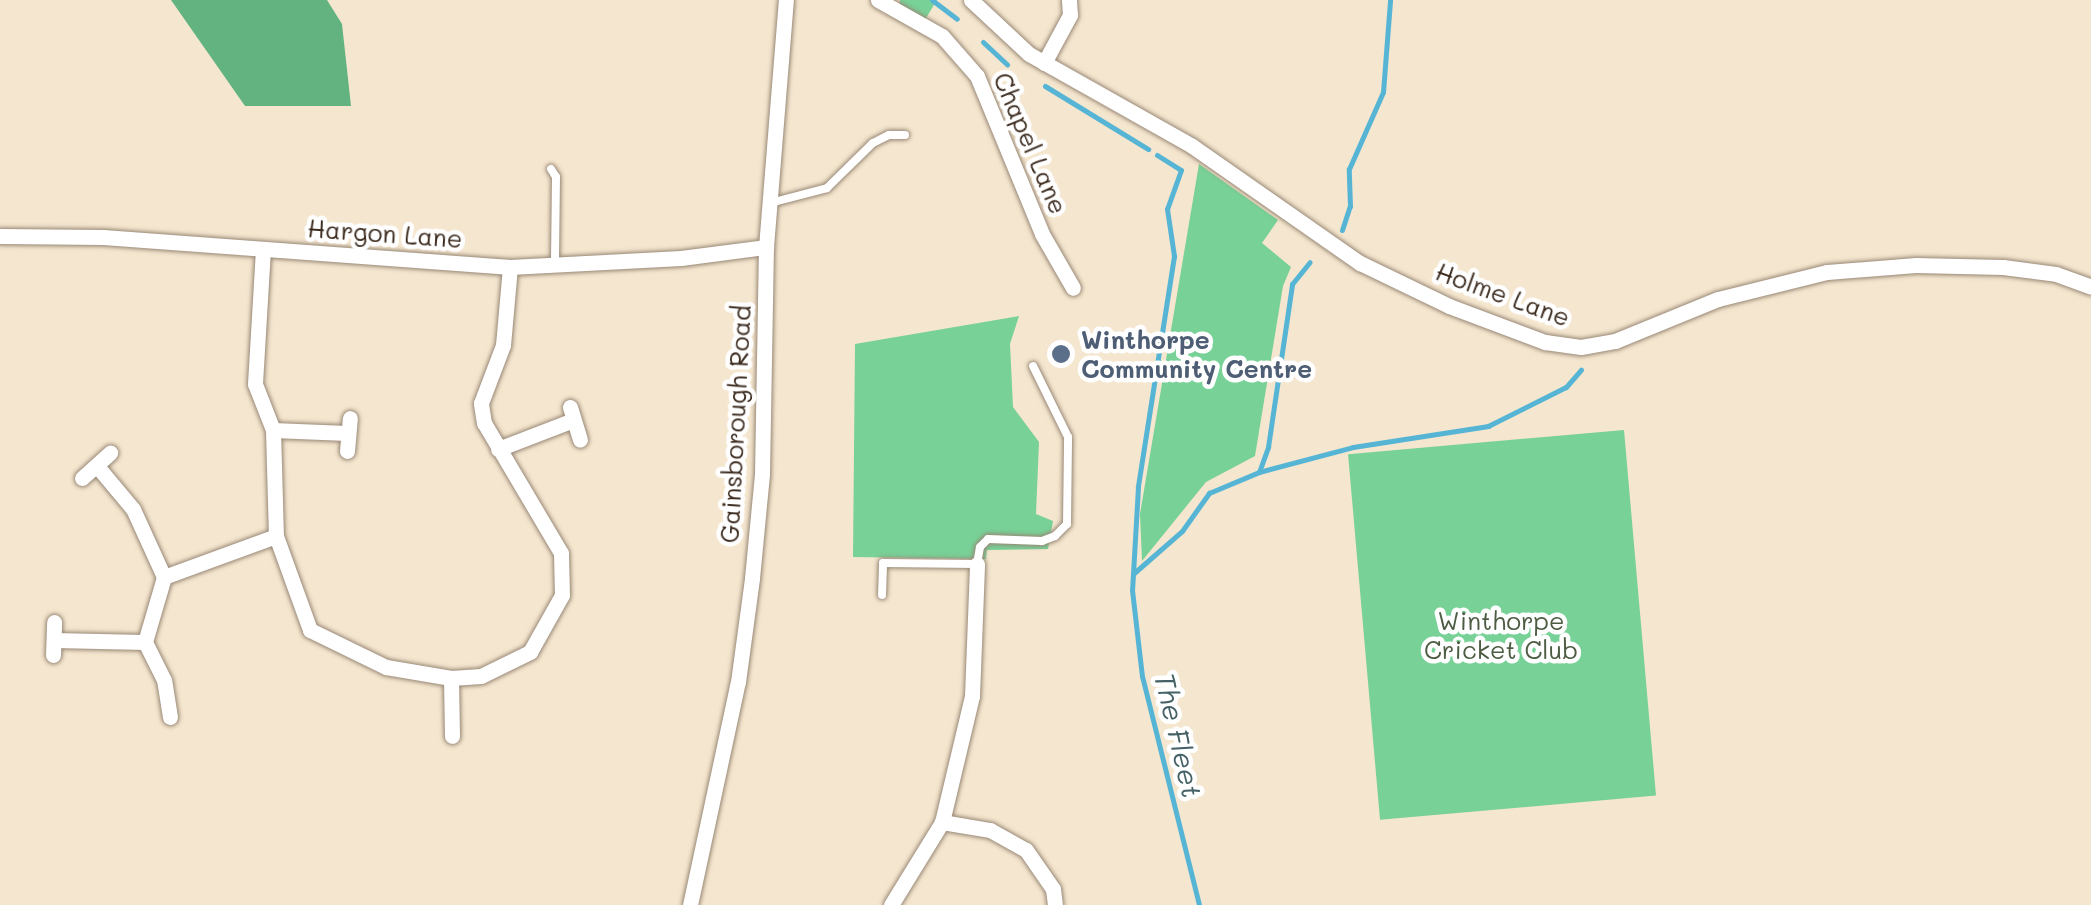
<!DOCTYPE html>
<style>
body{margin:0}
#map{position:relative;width:2091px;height:905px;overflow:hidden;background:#f5e6cf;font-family:Mali,sans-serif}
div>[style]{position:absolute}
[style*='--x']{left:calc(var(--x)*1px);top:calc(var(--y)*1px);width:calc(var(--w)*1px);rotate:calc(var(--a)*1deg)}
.green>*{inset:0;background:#78d197;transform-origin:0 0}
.forest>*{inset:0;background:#62b380}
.stream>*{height:5px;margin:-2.5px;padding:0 2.5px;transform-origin:2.5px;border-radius:2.5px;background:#56b5d5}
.roads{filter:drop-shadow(0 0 2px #988876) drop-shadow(0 0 2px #988876)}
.service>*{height:8px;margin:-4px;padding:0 4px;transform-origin:4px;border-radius:4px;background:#fff}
.minor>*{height:15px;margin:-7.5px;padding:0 7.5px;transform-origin:7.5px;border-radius:7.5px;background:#fff}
.dots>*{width:28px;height:28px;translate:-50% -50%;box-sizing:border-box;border:5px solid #fff;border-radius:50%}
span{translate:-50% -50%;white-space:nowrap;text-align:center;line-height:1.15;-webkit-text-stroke:9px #fff;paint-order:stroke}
.street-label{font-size:25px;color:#3b2a1e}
.service-label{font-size:25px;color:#4e5e75;font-weight:700}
.left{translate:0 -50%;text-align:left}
.park-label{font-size:25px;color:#4d5c42}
.water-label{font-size:28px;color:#466267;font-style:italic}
</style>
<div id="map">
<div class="green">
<i style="clip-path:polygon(900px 0,937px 0,923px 23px,899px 9px)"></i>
<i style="clip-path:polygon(1199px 164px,1278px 220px,1262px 243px,1291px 267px,1283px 286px,1255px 456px,1206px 482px,1142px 561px,1140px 514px)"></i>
<i style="clip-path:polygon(1019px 316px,1010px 344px,1013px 407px,1039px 442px,1036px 514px,1053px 521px,1048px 549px,987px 550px,986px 559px,853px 557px,855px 344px)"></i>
<i style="left:1624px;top:430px;width:367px;height:277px;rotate:85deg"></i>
</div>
<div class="forest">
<i style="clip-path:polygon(171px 0,327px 0,342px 24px,351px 106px,245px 106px)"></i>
</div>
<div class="stream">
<i style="--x:932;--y:0;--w:31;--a:37"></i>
<i style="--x:983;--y:42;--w:33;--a:43"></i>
<i style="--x:1045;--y:86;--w:121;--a:31.5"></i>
<i style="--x:1157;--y:155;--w:28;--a:32"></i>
<i style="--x:1181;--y:170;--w:41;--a:109.7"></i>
<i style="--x:1167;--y:209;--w:48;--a:81.5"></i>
<i style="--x:1174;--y:256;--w:234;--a:98.9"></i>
<i style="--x:1138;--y:487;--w:103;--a:93.3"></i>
<i style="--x:1132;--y:590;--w:87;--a:83.4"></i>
<i style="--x:1142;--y:676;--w:236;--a:76"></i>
<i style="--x:1342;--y:230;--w:25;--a:-72"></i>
<i style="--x:1350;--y:206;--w:37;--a:-92"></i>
<i style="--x:1349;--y:169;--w:84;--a:-66.2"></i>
<i style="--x:1383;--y:92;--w:92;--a:-85.6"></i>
<i style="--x:1259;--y:472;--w:97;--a:-14.9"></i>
<i style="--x:1353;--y:447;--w:137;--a:-8.8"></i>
<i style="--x:1488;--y:426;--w:87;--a:-26.6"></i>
<i style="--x:1566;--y:387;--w:23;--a:-49"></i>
<i style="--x:1134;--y:573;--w:64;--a:-41.2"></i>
<i style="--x:1182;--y:531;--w:47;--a:-54.6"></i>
<i style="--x:1209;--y:493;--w:54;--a:-22.8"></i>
<i style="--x:1259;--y:472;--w:27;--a:-70"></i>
<i style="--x:1268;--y:447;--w:165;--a:-81.6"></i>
<i style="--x:1292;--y:284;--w:28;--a:-51"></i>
</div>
<div class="roads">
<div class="service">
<i style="--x:551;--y:169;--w:9;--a:58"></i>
<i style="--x:556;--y:177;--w:88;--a:90.7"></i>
<i style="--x:770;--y:203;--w:59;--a:-14.7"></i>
<i style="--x:827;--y:188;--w:64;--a:-44.4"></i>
<i style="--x:873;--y:143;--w:18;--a:-27"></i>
<i style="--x:889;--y:135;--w:16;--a:0"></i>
<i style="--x:882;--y:595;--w:32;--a:-88"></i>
<i style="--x:883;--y:563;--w:94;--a:0.6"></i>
<i style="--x:977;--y:564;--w:17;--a:-80"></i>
<i style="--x:980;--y:547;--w:11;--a:-45"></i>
<i style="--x:988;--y:539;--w:54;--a:2.1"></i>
<i style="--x:1042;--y:541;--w:14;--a:-21"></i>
<i style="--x:1055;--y:536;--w:17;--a:-45"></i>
<i style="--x:1067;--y:524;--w:87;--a:-89.3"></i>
<i style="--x:1068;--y:437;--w:79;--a:-116.2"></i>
</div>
<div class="minor">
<i style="--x:878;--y:0;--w:73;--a:29.4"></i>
<i style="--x:942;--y:36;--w:53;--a:48.8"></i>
<i style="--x:977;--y:76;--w:171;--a:67.6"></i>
<i style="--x:1042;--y:234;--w:62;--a:60.1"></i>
<i style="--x:971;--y:0;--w:79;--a:43"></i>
<i style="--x:1029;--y:54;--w:187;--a:29.4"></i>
<i style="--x:1192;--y:146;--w:205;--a:34.9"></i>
<i style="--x:1360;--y:263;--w:99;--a:25.8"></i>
<i style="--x:1449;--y:306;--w:103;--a:20.6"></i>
<i style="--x:1545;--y:342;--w:36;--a:8"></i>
<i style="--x:1581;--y:347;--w:35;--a:-10"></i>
<i style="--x:1615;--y:341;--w:111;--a:-22.2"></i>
<i style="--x:1718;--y:299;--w:112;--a:-13.9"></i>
<i style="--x:1827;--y:272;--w:89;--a:-4.5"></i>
<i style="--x:1916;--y:265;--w:87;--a:1.3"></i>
<i style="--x:2003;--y:267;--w:53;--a:7.5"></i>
<i style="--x:2056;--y:274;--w:37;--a:20"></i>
<i style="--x:1044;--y:63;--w:55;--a:-61.6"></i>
<i style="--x:1070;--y:15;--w:15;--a:-94"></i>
<i style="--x:0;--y:236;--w:103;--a:0.6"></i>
<i style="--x:103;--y:237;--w:408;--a:4.2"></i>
<i style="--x:510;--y:267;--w:171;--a:-3"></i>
<i style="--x:681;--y:258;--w:86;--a:-7.4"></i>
<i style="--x:263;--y:249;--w:135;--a:93.4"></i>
<i style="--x:255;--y:384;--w:49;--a:68.6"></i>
<i style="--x:273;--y:430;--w:106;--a:88.4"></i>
<i style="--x:276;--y:536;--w:100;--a:70.1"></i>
<i style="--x:310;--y:630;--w:85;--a:26"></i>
<i style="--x:386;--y:667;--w:66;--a:9.6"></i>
<i style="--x:451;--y:678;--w:30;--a:-4"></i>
<i style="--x:481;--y:676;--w:55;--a:-26.1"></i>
<i style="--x:530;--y:652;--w:65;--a:-60.7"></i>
<i style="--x:562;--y:595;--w:42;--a:-91.4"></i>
<i style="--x:561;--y:553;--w:151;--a:-120.6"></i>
<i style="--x:484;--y:423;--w:20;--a:-99"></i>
<i style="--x:481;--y:403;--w:62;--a:-69.2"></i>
<i style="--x:503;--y:345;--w:78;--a:-84.9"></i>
<i style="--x:570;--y:407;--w:34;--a:73"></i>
<i style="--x:273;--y:430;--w:74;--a:2.3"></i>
<i style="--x:498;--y:449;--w:80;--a:-21.1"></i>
<i style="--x:347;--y:451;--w:33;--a:-85"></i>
<i style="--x:97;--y:466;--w:56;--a:50.1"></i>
<i style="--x:133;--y:509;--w:75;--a:65.5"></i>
<i style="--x:82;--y:478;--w:38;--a:-42"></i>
<i style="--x:54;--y:640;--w:91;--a:1.3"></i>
<i style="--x:53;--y:655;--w:33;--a:-88"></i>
<i style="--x:451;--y:678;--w:58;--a:89"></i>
<i style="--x:170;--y:717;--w:37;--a:-99"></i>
<i style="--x:164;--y:680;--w:42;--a:-116.6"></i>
<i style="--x:145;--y:642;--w:68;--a:-73.7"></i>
<i style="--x:164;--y:577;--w:119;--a:-20.1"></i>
<i style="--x:942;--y:822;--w:49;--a:9.5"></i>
<i style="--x:990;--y:830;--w:41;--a:29.1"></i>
<i style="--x:1026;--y:850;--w:47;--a:55.3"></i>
<i style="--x:1053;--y:889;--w:16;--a:83"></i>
<i style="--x:690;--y:905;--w:228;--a:-77.9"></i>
<i style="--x:738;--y:682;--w:105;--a:-82.3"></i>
<i style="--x:752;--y:578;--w:104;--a:-84.5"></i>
<i style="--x:762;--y:474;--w:227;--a:-89"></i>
<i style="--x:766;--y:247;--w:248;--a:-85.4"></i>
<i style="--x:891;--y:905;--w:97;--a:-58.4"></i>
<i style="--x:942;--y:822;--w:130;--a:-76.6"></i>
<i style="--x:972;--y:696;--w:132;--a:-87.8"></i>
</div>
</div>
<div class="dots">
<i style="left:1061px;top:354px;background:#5c6f8a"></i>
</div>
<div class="street-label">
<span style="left:1031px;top:143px;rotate:67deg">Chapel Lane</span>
<span style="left:385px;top:233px;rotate:4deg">Hargon Lane</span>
<span style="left:1503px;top:294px;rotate:20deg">Holme Lane</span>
<span style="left:735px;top:424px;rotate:-87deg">Gainsborough Road</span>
</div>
<div class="service-label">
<span class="left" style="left:1081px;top:354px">Winthorpe<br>Community Centre</span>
</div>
<div class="park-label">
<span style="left:1501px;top:635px">Winthorpe<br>Cricket Club</span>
</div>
<div class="water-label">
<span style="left:1179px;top:735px;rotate:77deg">The Fleet</span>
</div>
</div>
